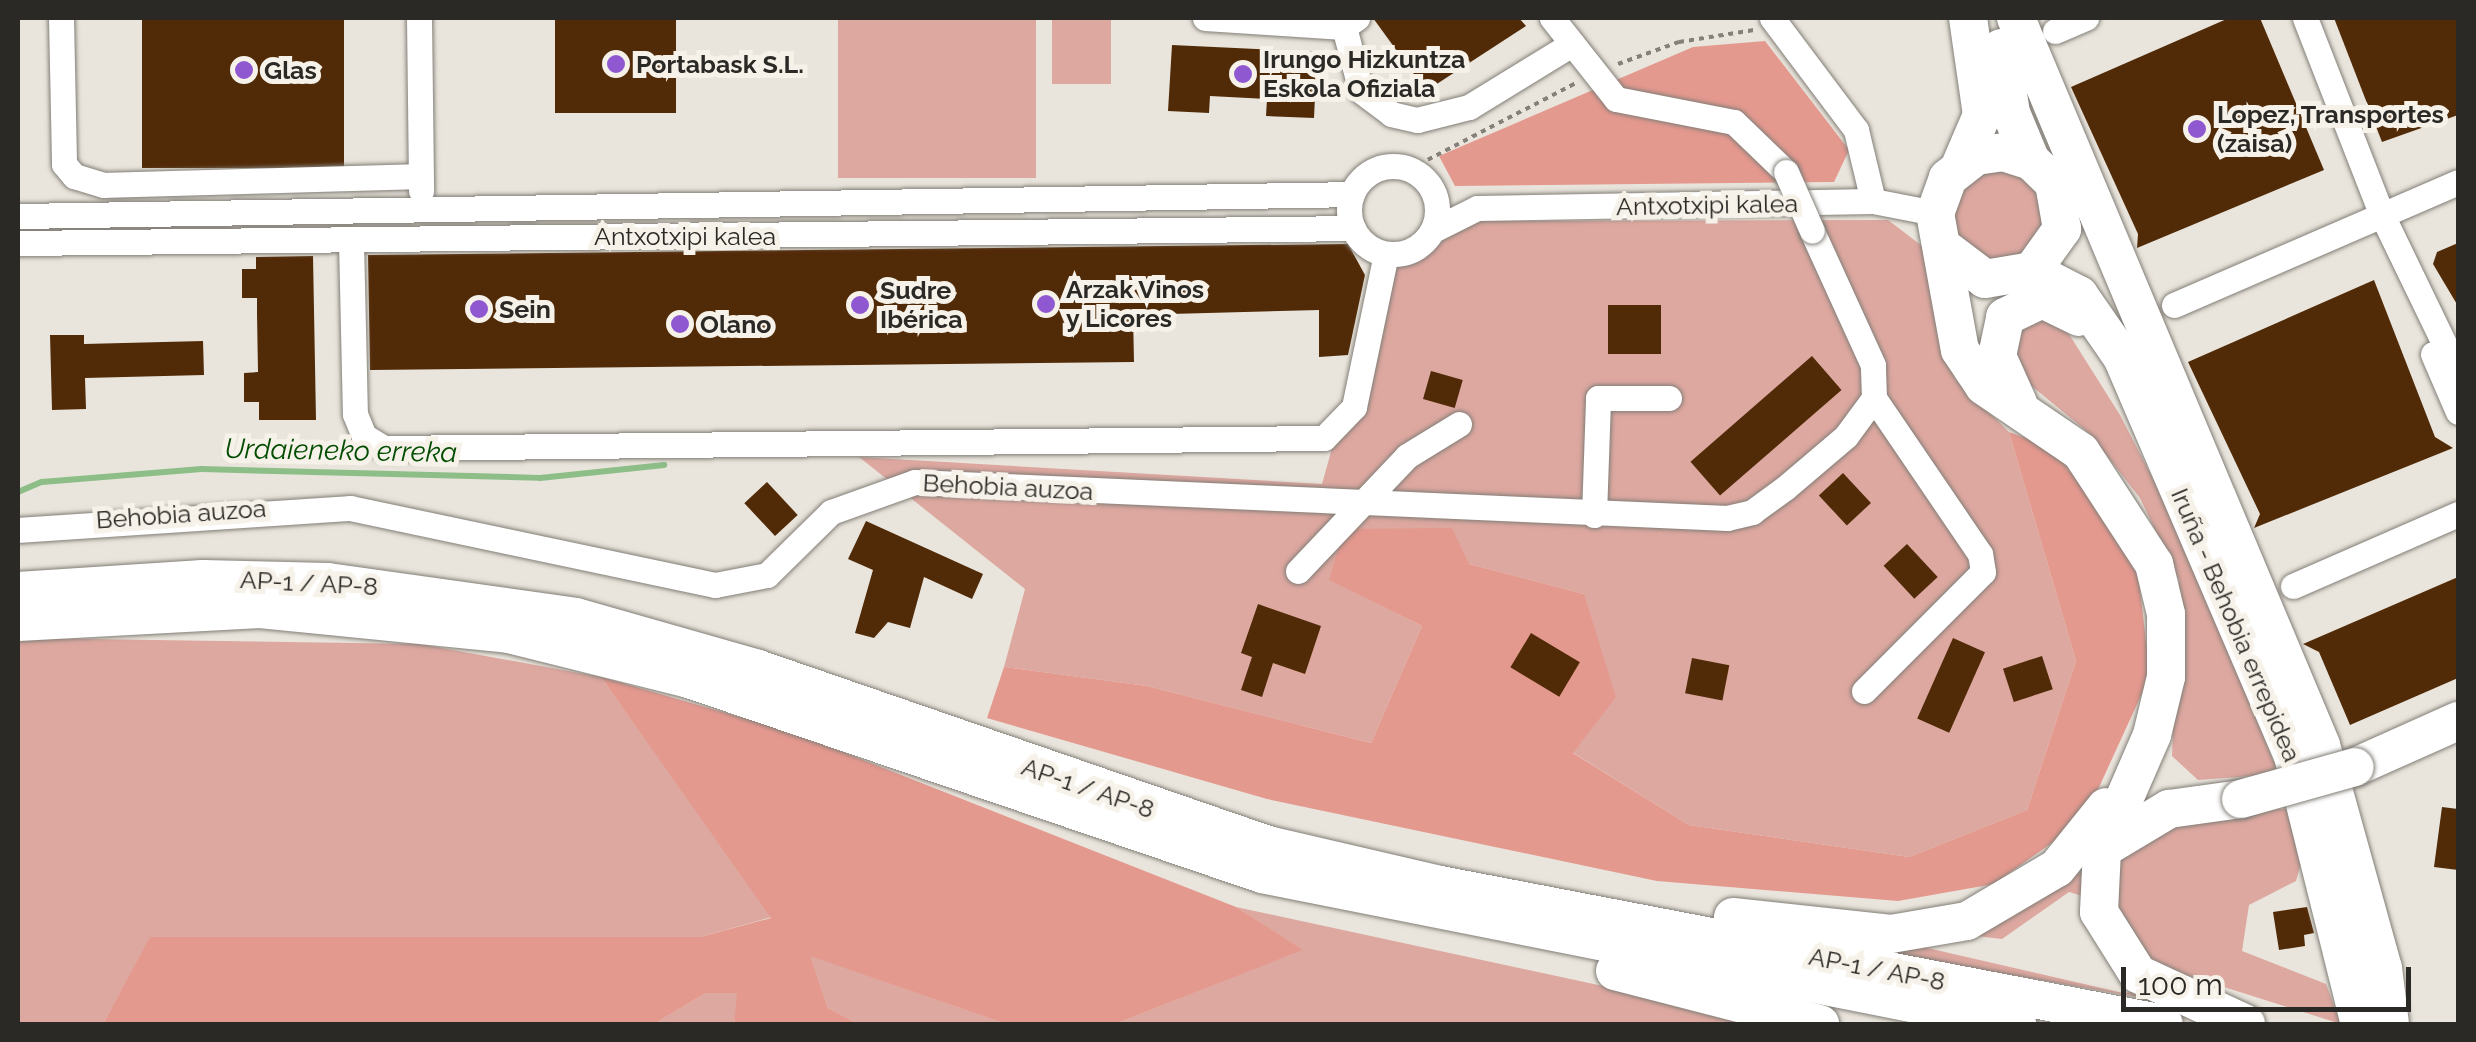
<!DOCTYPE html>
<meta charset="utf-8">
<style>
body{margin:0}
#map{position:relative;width:2476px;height:1042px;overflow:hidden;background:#e9e5dc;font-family:Raleway,sans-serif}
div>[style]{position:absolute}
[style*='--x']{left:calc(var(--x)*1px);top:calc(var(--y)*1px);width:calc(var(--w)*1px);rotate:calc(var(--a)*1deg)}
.green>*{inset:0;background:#dda8a0;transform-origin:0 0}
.round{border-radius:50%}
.forest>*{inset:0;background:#e4998f}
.stream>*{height:6px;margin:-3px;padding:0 3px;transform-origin:3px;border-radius:3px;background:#8dbe88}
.building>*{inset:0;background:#512a07;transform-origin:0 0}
.path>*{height:4px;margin-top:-2px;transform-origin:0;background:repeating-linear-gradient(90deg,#84817b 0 5px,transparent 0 10px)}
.roads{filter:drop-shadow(0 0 2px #827e77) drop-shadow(0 0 2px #827e77)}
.minor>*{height:25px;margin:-12.5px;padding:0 12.5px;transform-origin:12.5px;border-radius:12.5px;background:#fff}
.minor>.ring{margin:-12.5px;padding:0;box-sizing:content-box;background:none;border:25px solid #fff;border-radius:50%}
.highway>*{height:38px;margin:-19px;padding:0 19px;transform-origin:19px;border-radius:19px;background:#fff}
.bridges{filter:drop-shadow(0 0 2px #827e77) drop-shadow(0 0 2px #827e77)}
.minor-bridge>*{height:25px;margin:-12.5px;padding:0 12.5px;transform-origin:12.5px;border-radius:12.5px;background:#fff}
.highway-bridge>*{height:38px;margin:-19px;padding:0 19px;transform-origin:19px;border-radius:19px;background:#fff}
.dots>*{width:28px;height:28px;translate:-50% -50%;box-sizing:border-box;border:5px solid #f6f2e9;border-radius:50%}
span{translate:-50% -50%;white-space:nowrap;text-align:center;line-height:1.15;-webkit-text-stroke:10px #f6f2e9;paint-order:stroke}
.poi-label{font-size:25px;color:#2b2926;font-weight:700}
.left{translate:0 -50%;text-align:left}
.street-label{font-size:25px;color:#2b2926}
.water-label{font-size:28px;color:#034d02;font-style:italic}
.frame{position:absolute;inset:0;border:20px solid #2b2926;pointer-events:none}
.scale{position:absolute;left:2121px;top:967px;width:290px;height:45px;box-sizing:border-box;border:5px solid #2b2926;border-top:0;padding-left:12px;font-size:30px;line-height:35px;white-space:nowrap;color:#2b2926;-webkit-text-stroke:8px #f6f2e9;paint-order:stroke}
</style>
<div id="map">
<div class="green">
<i style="left:838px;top:18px;width:198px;height:160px"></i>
<i style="left:1052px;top:18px;width:59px;height:66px"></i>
<i class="round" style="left:1953px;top:169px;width:92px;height:92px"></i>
<i style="clip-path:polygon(1888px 220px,1930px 252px,1955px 379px,2009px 432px,2076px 661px,2027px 810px,1909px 857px,1689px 825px,1572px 752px,1584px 594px,1469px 564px,1330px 580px,1422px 626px,1371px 743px,1147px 686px,1004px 667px,1025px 589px,859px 457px,1322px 484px,1386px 254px,1476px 221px)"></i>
<i style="clip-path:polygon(2027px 313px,2062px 323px,2120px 415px,2169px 510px,2279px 774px,2198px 780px,2172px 756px,2179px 580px,2140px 498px,2089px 433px,2017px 374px,2005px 339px)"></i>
<i style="clip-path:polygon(18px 638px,420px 644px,601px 677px,772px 917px,700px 937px,151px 937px,103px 1024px,18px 1024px)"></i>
<i style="clip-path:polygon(2295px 808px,2302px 860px,2296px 881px,2249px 905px,2242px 951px,2326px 984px,2341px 1024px,2129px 957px,2101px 895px,2124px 842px,2193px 815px)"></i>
<i style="clip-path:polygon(2083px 870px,2086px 897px,2069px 892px,2002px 939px,1959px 934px,2026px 907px)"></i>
<i style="clip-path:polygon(1236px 907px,1742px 1016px,1763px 1024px,1115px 1024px,1302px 950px)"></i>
<i style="clip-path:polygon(1897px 941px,2123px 993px,2144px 990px,2155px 1000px,1868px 950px)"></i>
<i style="clip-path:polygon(809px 955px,1006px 1024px,859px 1024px,828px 1008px)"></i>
<i style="clip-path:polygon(706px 993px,738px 993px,734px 1024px,654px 1024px)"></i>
</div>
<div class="forest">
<i style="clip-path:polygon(1765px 41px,1849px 150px,1834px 182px,1455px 186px,1439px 156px,1693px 47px)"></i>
<i style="clip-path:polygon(2009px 432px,2051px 447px,2136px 555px,2150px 676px,2084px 820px,1994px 884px,1898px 901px,1657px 881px,1267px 799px,987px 718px,1004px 667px,1147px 686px,1371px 743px,1422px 626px,1329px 580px,1344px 529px,1452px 528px,1469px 564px,1584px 594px,1616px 697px,1573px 753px,1689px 825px,1909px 857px,2027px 810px,2076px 661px)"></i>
<i style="clip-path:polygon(601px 677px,792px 732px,1236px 907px,1303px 950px,1115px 1024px,1006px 1024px,810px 956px,828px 1008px,859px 1024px,734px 1024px,737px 993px,706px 993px,654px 1024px,103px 1024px,150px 937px,700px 937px,771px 918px)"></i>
</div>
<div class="stream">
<i style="--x:18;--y:492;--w:26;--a:-23"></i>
<i style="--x:42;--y:482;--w:160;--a:-4.7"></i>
<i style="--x:201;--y:469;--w:339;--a:1.5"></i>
<i style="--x:540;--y:478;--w:125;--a:-6"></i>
</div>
<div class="building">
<i style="left:142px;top:18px;width:202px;height:150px"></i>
<i style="left:555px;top:18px;width:121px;height:95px"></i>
<i style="clip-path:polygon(1373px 18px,1519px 18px,1526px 26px,1426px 91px)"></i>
<i style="clip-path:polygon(2229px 18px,2260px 18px,2324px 170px,2137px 248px,2138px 234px,2071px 87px)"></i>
<i style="clip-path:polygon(2334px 18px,2458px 18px,2458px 115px,2382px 142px)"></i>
<i style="clip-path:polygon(1172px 45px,1317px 52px,1314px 118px,1266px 116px,1267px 99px,1210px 96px,1209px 113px,1168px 111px)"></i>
<i style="clip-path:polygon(2458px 243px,2458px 306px,2433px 264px,2437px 252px)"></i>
<i style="clip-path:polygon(1348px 244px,1365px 275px,1348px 355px,1319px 357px,1319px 310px,1133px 315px,1134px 362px,370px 370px,368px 255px)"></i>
<i style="clip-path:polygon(313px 256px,316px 420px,259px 420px,259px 402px,244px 402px,244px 373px,258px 372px,257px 314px,257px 298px,242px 298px,242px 269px,256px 269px,256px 257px)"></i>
<i style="clip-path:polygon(2374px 280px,2435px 437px,2453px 448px,2254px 528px,2260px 514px,2188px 362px)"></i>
<i style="left:1608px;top:305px;width:53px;height:49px"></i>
<i style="clip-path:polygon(50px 335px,84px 335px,84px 344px,203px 341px,204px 375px,85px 378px,86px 409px,52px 410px)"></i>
<i style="left:1812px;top:356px;width:45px;height:161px;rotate:49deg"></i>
<i style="left:1431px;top:371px;width:33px;height:29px;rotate:16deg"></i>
<i style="left:1843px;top:473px;width:41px;height:33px;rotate:47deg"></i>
<i style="left:767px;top:482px;width:45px;height:31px;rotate:47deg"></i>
<i style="clip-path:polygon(866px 521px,983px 574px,972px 599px,924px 577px,910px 628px,888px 622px,874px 638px,855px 633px,873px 570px,848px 559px)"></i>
<i style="left:1907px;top:544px;width:45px;height:32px;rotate:47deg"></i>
<i style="clip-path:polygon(2458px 577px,2458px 678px,2350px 725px,2319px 652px,2303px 644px)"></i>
<i style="clip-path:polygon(1258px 604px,1321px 626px,1305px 674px,1273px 663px,1262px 697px,1241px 690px,1252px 657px,1241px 653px)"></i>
<i style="left:1531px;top:633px;width:57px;height:40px;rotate:31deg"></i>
<i style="left:1953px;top:638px;width:35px;height:88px;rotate:24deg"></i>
<i style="left:2042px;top:656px;width:35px;height:41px;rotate:72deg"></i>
<i style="left:1692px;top:658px;width:38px;height:36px;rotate:11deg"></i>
<i style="clip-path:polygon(2442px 807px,2458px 809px,2458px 870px,2434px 867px)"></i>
<i style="clip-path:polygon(2307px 907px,2314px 933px,2304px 935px,2305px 946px,2279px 950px,2273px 912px)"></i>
</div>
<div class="path">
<i style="--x:1618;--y:64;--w:65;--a:-19.8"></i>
<i style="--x:1679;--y:42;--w:76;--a:-9.1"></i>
<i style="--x:1410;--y:169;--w:189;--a:-27.4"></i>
</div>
<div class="roads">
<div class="minor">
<i style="--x:61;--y:18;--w:146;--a:88.8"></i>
<i style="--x:64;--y:164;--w:16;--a:50"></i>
<i style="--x:74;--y:176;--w:31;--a:17"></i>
<i style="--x:104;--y:185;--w:316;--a:-1.6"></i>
<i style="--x:419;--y:18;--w:173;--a:89.3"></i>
<i style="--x:1205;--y:18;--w:139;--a:3.7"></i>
<i style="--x:1344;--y:27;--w:16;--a:-35"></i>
<i style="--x:1552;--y:18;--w:103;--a:51.7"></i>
<i style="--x:1616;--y:99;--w:120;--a:11"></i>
<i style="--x:1734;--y:122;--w:72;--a:43.9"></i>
<i style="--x:1772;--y:18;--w:140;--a:53.1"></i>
<i style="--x:1856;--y:130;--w:73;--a:76.5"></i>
<i style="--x:2305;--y:18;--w:212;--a:68.7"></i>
<i style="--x:2382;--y:215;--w:174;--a:64.2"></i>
<i style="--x:1344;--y:27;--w:66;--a:75.1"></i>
<i style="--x:1361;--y:91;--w:38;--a:37"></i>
<i style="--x:1391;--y:114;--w:27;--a:13"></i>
<i style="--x:1417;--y:120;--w:54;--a:-14"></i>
<i style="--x:1469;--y:107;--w:121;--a:-31.5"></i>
<i style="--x:2055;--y:31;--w:34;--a:-23"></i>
<i class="ring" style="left:1349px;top:166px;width:63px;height:63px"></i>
<i style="--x:18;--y:216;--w:1334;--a:-0.94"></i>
<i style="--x:1433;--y:230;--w:49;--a:-26.6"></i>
<i style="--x:1477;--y:208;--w:396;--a:-1"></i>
<i style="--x:1873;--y:201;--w:63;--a:11"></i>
<i style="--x:351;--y:241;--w:173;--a:88.7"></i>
<i style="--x:355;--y:414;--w:24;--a:68"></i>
<i style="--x:364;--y:436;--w:23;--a:31"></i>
<i style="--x:384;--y:448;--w:940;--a:-0.61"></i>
<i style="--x:1324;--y:438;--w:43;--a:-45.9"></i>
<i style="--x:1354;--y:407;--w:156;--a:-78.2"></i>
<i style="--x:18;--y:243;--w:1335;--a:-0.64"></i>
<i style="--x:2174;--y:305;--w:309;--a:-23.4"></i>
<i style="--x:2433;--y:354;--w:63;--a:66.7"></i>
<i style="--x:1594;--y:515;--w:117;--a:-88"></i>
<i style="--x:1598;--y:398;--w:71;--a:0"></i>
<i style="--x:18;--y:530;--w:333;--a:-3.8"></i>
<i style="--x:350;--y:508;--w:373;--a:11.9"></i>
<i style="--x:715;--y:585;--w:53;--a:-10.9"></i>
<i style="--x:767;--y:575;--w:90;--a:-44.5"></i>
<i style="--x:831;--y:512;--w:89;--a:-19.7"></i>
<i style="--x:915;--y:482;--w:813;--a:2.54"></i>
<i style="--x:1727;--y:518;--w:26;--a:-13"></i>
<i style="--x:1752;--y:512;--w:41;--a:-36"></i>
<i style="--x:1785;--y:488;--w:80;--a:-40.4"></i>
<i style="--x:1846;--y:436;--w:47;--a:-53.6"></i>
<i style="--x:1874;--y:398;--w:33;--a:-92"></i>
<i style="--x:1873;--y:365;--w:147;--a:-114.5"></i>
<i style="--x:1298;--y:571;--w:158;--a:-46.5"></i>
<i style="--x:1407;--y:456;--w:61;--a:-31.6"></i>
<i style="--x:2293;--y:586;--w:180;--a:-23.6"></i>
<i style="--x:1864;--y:691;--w:168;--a:-45"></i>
<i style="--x:1983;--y:572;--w:18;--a:-99"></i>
<i style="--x:1980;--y:554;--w:189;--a:-124.2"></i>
</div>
<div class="highway">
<i style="--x:2016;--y:18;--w:788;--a:67.24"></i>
<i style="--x:2321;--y:745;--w:231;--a:74.5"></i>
<i style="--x:2383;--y:968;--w:56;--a:82.9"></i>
<i style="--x:2001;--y:48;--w:66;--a:81.3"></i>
<i style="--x:2011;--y:113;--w:52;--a:67.4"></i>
<i style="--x:1961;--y:164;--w:53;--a:-66.8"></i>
<i style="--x:1982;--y:115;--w:98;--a:-98.2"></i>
<i style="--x:1944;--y:248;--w:51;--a:37.1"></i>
<i style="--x:1985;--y:279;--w:48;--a:-9.7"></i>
<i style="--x:2032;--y:271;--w:52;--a:-54.5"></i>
<i style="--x:2062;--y:229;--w:47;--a:-99.9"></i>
<i style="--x:2054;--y:183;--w:32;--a:-136"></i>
<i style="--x:2031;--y:161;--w:28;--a:-162"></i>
<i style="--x:2004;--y:152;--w:28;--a:172"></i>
<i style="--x:1976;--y:156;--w:36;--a:142"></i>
<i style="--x:1948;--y:178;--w:37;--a:110"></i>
<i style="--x:1935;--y:213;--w:139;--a:79.7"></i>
<i style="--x:1960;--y:350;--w:43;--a:56.3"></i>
<i style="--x:1984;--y:386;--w:117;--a:34.2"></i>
<i style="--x:2081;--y:452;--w:134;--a:56.9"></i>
<i style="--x:2154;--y:564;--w:51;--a:76.5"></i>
<i style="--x:2166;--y:614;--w:63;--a:90"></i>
<i style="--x:2166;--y:677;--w:60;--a:103.6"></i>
<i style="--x:2152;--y:735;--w:125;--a:113.5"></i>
<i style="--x:2102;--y:850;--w:62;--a:92.8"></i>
<i style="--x:2099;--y:912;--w:73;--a:57.8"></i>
<i style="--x:2138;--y:974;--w:119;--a:24.8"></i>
<i style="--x:2032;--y:271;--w:53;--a:27.1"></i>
<i style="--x:2079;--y:295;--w:75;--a:55.3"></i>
<i style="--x:2122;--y:357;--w:434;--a:66.8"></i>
<i style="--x:2293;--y:756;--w:276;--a:76"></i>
<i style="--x:2018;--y:403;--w:51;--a:-114.1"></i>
<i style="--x:1997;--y:356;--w:40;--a:-78"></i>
<i style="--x:2005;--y:317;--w:41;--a:-25.9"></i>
<i style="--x:2042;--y:299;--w:41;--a:25.9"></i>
<i style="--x:18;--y:591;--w:185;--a:-3.7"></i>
<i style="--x:203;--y:579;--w:125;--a:1.4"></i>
<i style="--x:328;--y:582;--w:250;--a:8"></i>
<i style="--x:576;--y:617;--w:189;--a:15.9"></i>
<i style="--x:758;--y:669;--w:540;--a:19.04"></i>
<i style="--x:1268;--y:845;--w:171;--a:13.1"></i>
<i style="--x:1435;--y:884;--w:742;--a:10.87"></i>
<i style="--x:18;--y:622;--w:242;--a:-3.1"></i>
<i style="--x:260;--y:609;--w:250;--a:5.7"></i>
<i style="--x:509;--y:634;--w:186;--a:14"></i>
<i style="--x:689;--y:679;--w:605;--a:18.79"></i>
<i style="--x:1262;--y:874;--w:770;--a:11.24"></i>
<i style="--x:2355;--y:767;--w:113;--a:-24.1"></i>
<i style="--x:2104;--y:848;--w:76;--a:-31"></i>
<i style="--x:2169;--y:809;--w:73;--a:-7.9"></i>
<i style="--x:1733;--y:917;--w:159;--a:6.1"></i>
<i style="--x:1891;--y:934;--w:77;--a:-9.7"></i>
<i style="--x:1967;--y:921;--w:104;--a:-30.5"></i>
<i style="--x:2057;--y:868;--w:78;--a:-51.2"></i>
<i style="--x:1615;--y:971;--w:212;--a:14.5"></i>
</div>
</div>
<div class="bridges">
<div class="minor-bridge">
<i style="--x:1786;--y:172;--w:64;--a:66.2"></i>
</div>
<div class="highway-bridge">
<i style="--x:2241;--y:799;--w:118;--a:-15.7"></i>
</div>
</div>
<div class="dots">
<i style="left:616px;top:64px;background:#8f58d0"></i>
<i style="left:244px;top:70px;background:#8f58d0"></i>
<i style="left:1243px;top:74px;background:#8f58d0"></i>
<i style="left:2197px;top:129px;background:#8f58d0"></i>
<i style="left:1046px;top:304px;background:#8f58d0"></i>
<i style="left:860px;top:305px;background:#8f58d0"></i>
<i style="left:479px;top:309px;background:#8f58d0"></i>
<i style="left:680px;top:324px;background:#8f58d0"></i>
</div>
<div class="poi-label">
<span class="left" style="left:1263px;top:74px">Irungo Hizkuntza<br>Eskola Ofiziala</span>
<span class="left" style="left:636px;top:64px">Portabask S.L.</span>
<span class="left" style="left:264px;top:70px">Glas</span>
<span class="left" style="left:2217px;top:129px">Lopez, Transportes<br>(zaisa)</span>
<span class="left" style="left:1066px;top:304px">Arzak Vinos<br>y Licores</span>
<span class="left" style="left:880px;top:305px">Sudre<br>Ibérica</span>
<span class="left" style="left:499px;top:309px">Sein</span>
<span class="left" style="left:700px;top:324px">Olano</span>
</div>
<div class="street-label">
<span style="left:1707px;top:205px;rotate:-1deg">Antxotxipi kalea</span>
<span style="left:685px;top:236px">Antxotxipi kalea</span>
<span style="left:1008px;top:487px;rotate:3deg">Behobia auzoa</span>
<span style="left:181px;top:514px;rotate:-4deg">Behobia auzoa</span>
<span style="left:309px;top:583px;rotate:3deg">AP-1 / AP-8</span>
<span style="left:2236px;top:625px;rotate:67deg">Iruña - Behobia errepidea</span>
<span style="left:1088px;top:788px;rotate:19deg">AP-1 / AP-8</span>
<span style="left:1877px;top:969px;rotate:11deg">AP-1 / AP-8</span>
</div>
<div class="water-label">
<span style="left:341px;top:451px;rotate:1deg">Urdaieneko erreka</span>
</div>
<div class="frame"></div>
<div class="scale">100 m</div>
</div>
